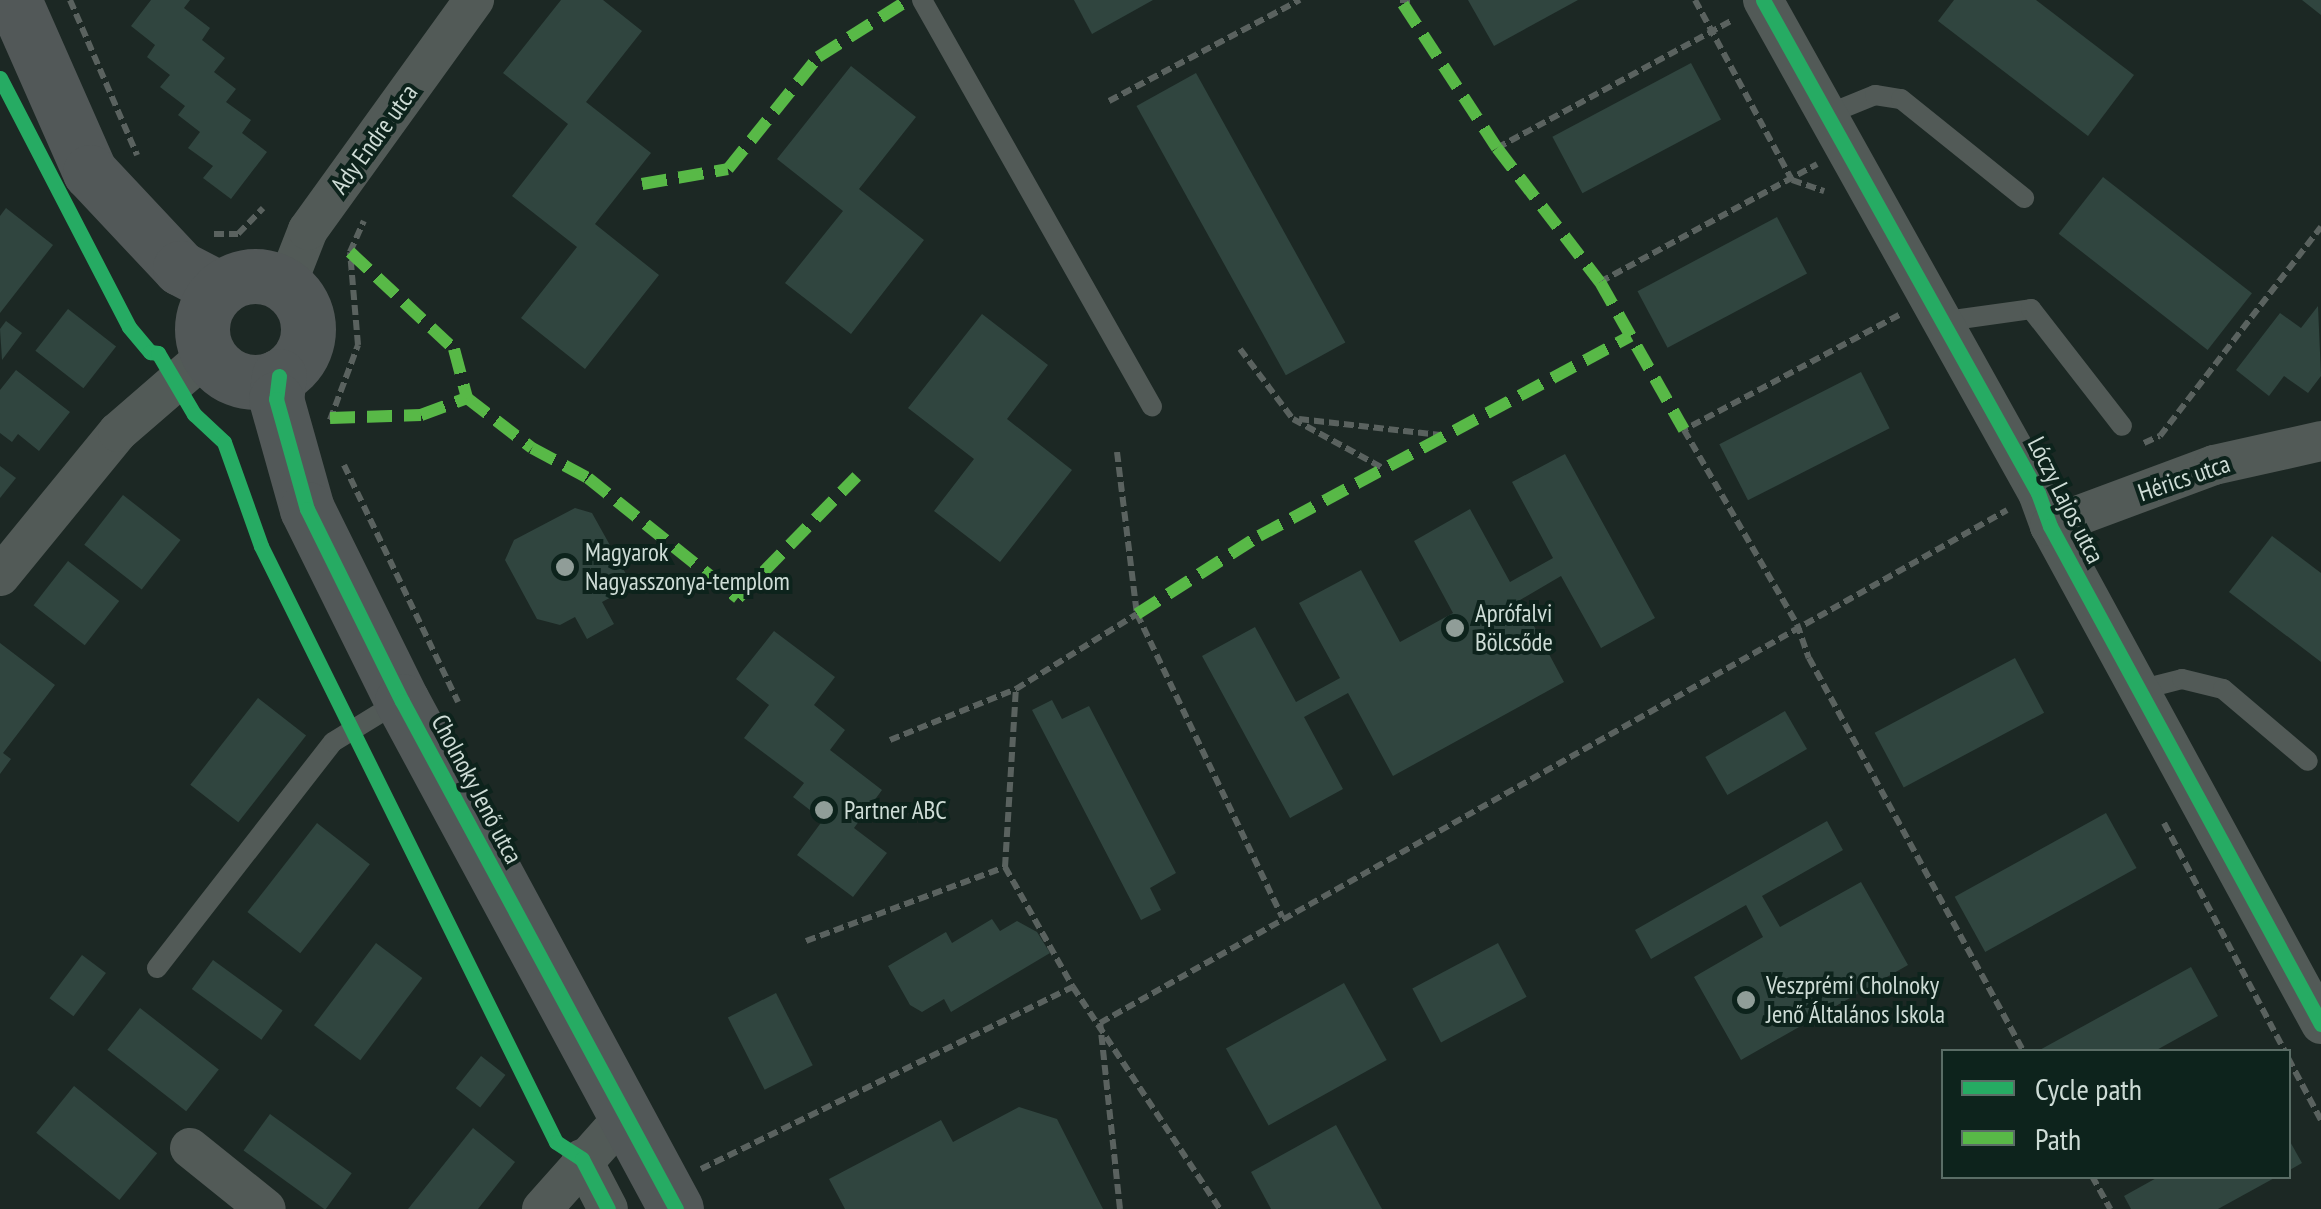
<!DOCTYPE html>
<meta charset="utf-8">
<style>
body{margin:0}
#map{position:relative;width:2321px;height:1209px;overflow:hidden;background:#1c2824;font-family:"PT Sans Narrow",sans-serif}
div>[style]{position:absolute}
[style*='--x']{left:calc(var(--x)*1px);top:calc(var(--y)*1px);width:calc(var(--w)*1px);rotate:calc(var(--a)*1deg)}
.building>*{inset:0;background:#30453f;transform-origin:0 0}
.path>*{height:6px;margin-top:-3px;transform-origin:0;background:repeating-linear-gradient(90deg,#5a625f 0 10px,transparent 0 15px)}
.lane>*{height:20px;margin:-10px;padding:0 10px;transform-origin:10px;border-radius:10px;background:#525a57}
.street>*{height:40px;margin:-20px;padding:0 20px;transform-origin:20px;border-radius:20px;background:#525a57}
.secondary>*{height:55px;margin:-27.5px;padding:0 27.5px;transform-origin:27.5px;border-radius:27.5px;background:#525858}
.secondary>.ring{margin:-27.5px;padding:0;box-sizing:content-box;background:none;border:55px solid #525858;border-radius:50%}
.quiet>*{height:12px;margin-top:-6px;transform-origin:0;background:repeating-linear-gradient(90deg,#58b947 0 25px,transparent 0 37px)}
.cycleway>*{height:15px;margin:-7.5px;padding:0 7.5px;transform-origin:7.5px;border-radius:7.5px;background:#26ab63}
.dots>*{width:28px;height:28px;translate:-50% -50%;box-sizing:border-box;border:5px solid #0d231c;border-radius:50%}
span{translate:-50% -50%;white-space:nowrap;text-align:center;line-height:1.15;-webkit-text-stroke:8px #0d231c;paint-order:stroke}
.street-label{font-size:25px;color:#cedcd6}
.poi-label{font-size:25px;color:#cedcd6}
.left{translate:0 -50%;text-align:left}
.legend{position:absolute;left:1941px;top:1049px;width:350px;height:130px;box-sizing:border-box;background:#0d231c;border:2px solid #5a6d66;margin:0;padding:12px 18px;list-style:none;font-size:30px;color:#cedcd6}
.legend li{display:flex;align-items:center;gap:20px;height:50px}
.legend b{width:50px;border:2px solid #5a6d66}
</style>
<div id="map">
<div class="building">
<i style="clip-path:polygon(151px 0,190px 0,184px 8px,210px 28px,202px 40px,225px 58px,214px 72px,236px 89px,226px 102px,251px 120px,242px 133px,267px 152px,231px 199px,203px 178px,213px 166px,188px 148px,200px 132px,178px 115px,185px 106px,160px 87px,170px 75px,147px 57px,155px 45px,131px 26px)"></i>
<i style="clip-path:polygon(561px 0,603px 0,642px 31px,586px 102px,651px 153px,595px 224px,659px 275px,585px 369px,521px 318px,577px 247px,512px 196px,568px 124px,503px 73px)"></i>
<i style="clip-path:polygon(1074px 0,1153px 0,1092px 34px)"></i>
<i style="clip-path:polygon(1468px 0,1578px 0,1494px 46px)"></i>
<i style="clip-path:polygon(1954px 0,2036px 0,2134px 75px,2088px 136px,1938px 21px)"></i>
<i style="clip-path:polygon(2302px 0,2321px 0,2321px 15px)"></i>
<i style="left:1691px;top:63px;width:64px;height:157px;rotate:62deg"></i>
<i style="clip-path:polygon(851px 66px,916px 117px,859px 189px,924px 240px,851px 334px,785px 283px,843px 211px,777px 159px)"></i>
<i style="left:1196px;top:73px;width:308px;height:68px;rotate:61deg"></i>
<i style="left:2103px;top:177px;width:189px;height:72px;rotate:38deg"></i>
<i style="clip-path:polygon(6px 208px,53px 245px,0 313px,0 216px)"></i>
<i style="left:1777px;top:217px;width:64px;height:158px;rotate:62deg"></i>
<i style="clip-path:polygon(2318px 306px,2321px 376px,2308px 393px,2284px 376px,2269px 396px,2236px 370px,2280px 313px,2301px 328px)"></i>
<i style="left:68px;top:309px;width:61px;height:53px;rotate:38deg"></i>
<i style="clip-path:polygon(982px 314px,1048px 365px,1007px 419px,1072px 470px,1000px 562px,934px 511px,974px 459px,908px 408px)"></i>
<i style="clip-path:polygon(6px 321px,22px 333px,2px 360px,0 329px)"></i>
<i style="clip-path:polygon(16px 370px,70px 412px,39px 451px,18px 434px,12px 442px,0 433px,0 390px)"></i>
<i style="left:1861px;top:372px;width:63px;height:159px;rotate:63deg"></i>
<i style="clip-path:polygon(1565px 454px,1655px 618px,1601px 648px,1561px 576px,1520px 600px,1564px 682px,1393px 776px,1348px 693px,1304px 717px,1343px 789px,1290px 818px,1202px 656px,1255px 627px,1296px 702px,1340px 678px,1299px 603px,1361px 570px,1400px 642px,1453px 613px,1414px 541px,1470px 509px,1510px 582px,1553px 558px,1512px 482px)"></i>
<i style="clip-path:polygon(0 466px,16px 478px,0 498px)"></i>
<i style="left:123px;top:495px;width:73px;height:63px;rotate:38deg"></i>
<i style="clip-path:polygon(575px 508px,592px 513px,626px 574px,621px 592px,602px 602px,614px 624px,587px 639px,575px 617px,560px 625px,537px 619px,505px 560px,514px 540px)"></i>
<i style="clip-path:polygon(2272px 536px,2321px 573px,2321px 662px,2229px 592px)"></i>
<i style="left:68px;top:561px;width:65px;height:56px;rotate:38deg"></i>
<i style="clip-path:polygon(774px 631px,835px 677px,814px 705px,845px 730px,830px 750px,882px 790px,854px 828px,887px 853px,853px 897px,797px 855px,823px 820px,793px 797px,804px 783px,744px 738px,769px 705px,736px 679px)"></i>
<i style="clip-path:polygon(0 643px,55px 685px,3px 753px,11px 759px,0 774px)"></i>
<i style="left:2015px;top:658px;width:62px;height:159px;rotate:62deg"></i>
<i style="left:258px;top:698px;width:61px;height:110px;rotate:38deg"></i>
<i style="clip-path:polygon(1052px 700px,1062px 719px,1089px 706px,1176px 873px,1150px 888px,1161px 910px,1141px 920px,1032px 710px)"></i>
<i style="left:1785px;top:711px;width:44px;height:92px;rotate:60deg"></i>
<i style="left:2106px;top:813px;width:63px;height:173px;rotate:61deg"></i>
<i style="clip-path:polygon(1827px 821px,1843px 850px,1762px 896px,1780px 927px,1861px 882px,1908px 965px,1741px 1060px,1694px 977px,1763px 937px,1746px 905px,1651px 959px,1635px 930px)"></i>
<i style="left:317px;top:823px;width:67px;height:113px;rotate:38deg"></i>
<i style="clip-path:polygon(992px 919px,1000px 931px,1017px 921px,1037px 932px,1050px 953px,951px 1012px,944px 999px,922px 1012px,910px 1005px,888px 966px,946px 932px,952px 943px)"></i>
<i style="left:376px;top:943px;width:58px;height:103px;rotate:37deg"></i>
<i style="left:1498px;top:943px;width:61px;height:97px;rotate:62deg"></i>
<i style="left:82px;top:955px;width:30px;height:54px;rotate:37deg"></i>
<i style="left:213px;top:960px;width:86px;height:36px;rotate:36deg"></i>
<i style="clip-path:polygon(2191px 967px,2218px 1016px,2153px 1052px,2036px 1052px)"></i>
<i style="left:1344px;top:983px;width:88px;height:135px;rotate:61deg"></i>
<i style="left:776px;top:993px;width:81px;height:54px;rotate:63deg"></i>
<i style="left:140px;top:1008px;width:100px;height:53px;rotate:38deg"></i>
<i style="left:481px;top:1056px;width:31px;height:41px;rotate:38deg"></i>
<i style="left:74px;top:1086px;width:107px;height:60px;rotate:39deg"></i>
<i style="clip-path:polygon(1019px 1107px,1057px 1119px,1103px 1209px,845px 1209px,829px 1179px,941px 1120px,953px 1142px)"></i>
<i style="left:270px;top:1114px;width:101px;height:45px;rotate:36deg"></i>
<i style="clip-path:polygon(1336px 1125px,1382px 1209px,1271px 1209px,1251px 1172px)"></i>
<i style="clip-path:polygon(473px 1128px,515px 1162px,478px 1209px,408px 1209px)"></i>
<i style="clip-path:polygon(2288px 1138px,2302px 1163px,2288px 1171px)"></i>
<i style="clip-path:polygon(2160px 1176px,2278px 1176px,2218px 1209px,2131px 1209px,2124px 1196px)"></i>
</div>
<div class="path">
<i style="--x:70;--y:0;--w:169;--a:66.6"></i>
<i style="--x:1400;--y:0;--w:10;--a:0"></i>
<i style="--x:1695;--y:0;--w:204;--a:61.7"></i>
<i style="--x:1792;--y:180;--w:34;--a:19"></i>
<i style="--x:1109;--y:101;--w:216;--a:-27.9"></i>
<i style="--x:1497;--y:148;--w:268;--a:-28.5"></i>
<i style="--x:214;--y:234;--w:24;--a:0"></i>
<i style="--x:238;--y:234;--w:36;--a:-46"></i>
<i style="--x:1600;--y:282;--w:247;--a:-28.5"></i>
<i style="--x:1899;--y:315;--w:244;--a:151.9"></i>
<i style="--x:1684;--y:430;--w:225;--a:59.8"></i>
<i style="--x:1797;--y:624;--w:36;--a:71"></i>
<i style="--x:1809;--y:658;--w:449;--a:61.4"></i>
<i style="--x:1240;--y:349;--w:88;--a:52.9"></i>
<i style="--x:1293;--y:419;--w:102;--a:28.6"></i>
<i style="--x:1299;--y:419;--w:142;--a:6.5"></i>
<i style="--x:330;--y:420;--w:80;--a:-69.5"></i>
<i style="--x:358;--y:345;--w:93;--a:-94.9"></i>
<i style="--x:350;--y:252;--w:34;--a:-66"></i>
<i style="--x:2144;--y:443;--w:17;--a:-24"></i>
<i style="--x:2160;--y:436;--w:264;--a:-52.4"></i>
<i style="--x:1117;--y:452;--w:163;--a:83"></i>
<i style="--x:344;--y:465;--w:263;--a:64.3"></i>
<i style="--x:890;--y:740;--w:136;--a:-22"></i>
<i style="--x:1016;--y:689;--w:142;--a:-31.8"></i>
<i style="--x:1137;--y:614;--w:336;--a:64.4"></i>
<i style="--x:2164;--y:823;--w:259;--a:62.1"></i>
<i style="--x:1005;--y:867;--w:138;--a:60.5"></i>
<i style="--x:1073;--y:987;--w:266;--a:56.5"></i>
<i style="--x:806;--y:941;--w:212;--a:-20.4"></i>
<i style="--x:1005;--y:867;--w:178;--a:-86.5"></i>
<i style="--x:2288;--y:1058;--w:70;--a:62"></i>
<i style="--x:701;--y:1169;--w:414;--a:-26.1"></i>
<i style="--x:2092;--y:1176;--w:38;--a:61"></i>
<i style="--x:1120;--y:1209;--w:187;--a:-96.1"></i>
<i style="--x:1100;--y:1023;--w:1042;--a:-29.49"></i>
</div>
<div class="lane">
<i style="--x:922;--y:0;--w:467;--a:60.5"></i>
<i style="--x:1826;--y:115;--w:53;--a:-22.2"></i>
<i style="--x:1875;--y:95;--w:26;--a:9"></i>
<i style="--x:1901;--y:99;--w:158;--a:38.8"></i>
<i style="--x:1939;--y:322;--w:93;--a:-8"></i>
<i style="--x:2031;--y:309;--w:148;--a:52.1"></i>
<i style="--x:2139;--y:690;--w:44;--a:-14.3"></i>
<i style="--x:2182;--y:679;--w:42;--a:13.7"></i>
<i style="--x:2223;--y:689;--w:111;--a:40.3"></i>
<i style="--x:157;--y:968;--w:286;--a:-52.1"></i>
<i style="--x:333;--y:742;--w:76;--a:-31.6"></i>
</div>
<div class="street">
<i style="--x:1763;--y:0;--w:565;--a:60.85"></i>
<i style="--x:2038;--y:493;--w:35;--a:70"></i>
<i style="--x:2050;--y:526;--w:567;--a:61.45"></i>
<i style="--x:286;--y:286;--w:60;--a:-68.6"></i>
<i style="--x:308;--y:230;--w:284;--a:-54.2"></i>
<i style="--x:2050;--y:526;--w:175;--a:-20.4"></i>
<i style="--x:2214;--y:465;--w:110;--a:-12.6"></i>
<i style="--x:0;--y:576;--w:186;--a:-50.7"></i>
<i style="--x:118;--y:432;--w:119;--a:-40.9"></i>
<i style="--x:190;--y:1148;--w:97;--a:38.8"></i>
<i style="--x:582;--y:1159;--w:56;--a:62.5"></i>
<i style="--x:542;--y:1209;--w:125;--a:-48.3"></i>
</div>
<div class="secondary">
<i style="--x:14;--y:0;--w:188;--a:66.2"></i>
<i style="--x:90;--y:172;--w:132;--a:46.8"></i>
<i style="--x:180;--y:268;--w:45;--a:27.7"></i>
<i class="ring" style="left:202px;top:276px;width:51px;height:51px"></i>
<i style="--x:279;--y:376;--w:23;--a:97"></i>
<i style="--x:276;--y:399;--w:114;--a:74.3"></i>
<i style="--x:307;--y:509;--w:214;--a:63.7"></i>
<i style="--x:402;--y:701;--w:577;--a:61.66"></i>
</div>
<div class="quiet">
<i style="--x:1403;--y:4;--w:172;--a:56.9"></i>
<i style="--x:1497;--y:148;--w:169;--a:52.5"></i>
<i style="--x:1600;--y:282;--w:170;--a:60.4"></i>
<i style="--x:642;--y:184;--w:87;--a:-9.9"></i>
<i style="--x:728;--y:169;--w:144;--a:-51.2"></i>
<i style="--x:818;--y:57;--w:107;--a:-32.3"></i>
<i style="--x:350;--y:252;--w:142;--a:43"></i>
<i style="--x:454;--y:349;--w:51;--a:75.1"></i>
<i style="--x:467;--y:398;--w:82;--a:37.6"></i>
<i style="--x:532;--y:448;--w:64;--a:28.2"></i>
<i style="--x:588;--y:478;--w:192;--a:38.7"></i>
<i style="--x:738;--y:598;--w:170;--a:-45.7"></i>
<i style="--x:330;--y:418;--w:91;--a:-1.9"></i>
<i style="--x:421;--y:415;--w:49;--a:-20.3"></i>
<i style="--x:1137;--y:614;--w:145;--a:-32.6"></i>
<i style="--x:1259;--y:536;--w:422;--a:-28.3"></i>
</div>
<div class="cycleway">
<i style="--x:1763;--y:0;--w:565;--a:60.85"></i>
<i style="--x:2038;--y:493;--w:35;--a:70"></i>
<i style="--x:2050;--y:526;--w:567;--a:61.45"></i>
<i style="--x:0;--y:78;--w:280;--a:62.6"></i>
<i style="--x:129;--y:327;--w:33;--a:50"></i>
<i style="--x:150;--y:352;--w:8;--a:7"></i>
<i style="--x:158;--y:353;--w:71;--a:59.5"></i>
<i style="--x:194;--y:414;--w:41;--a:43"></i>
<i style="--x:224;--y:442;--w:110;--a:70.4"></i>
<i style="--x:261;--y:546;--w:665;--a:63.67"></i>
<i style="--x:556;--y:1142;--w:31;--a:33"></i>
<i style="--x:582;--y:1159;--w:56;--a:62.5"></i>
<i style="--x:279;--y:376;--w:23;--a:97"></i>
<i style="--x:276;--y:399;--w:114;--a:74.3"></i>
<i style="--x:307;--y:509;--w:214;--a:63.7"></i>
<i style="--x:402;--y:701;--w:577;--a:61.66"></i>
</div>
<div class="dots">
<i style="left:565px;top:567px;background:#909d98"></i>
<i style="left:1455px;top:628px;background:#909d98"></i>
<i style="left:824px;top:810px;background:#909d98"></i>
<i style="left:1746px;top:1000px;background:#909d98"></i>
</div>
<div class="street-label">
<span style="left:374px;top:139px;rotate:-54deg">Ady Endre utca</span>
<span style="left:2184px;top:478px;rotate:-19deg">Hérics utca</span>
<span style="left:2066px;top:500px;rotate:63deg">Lóczy Lajos utca</span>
<span style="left:477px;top:789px;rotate:62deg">Cholnoky Jenő utca</span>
</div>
<div class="poi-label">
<span class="left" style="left:585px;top:567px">Magyarok<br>Nagyasszonya-templom</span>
<span class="left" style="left:1475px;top:628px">Aprófalvi<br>Bölcsőde</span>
<span class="left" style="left:844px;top:810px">Partner ABC</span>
<span class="left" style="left:1766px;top:1000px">Veszprémi Cholnoky<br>Jenő Általános Iskola</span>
</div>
<ul class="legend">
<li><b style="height:12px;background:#26ab63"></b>Cycle path</li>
<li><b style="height:12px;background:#58b947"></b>Path</li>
</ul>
</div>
